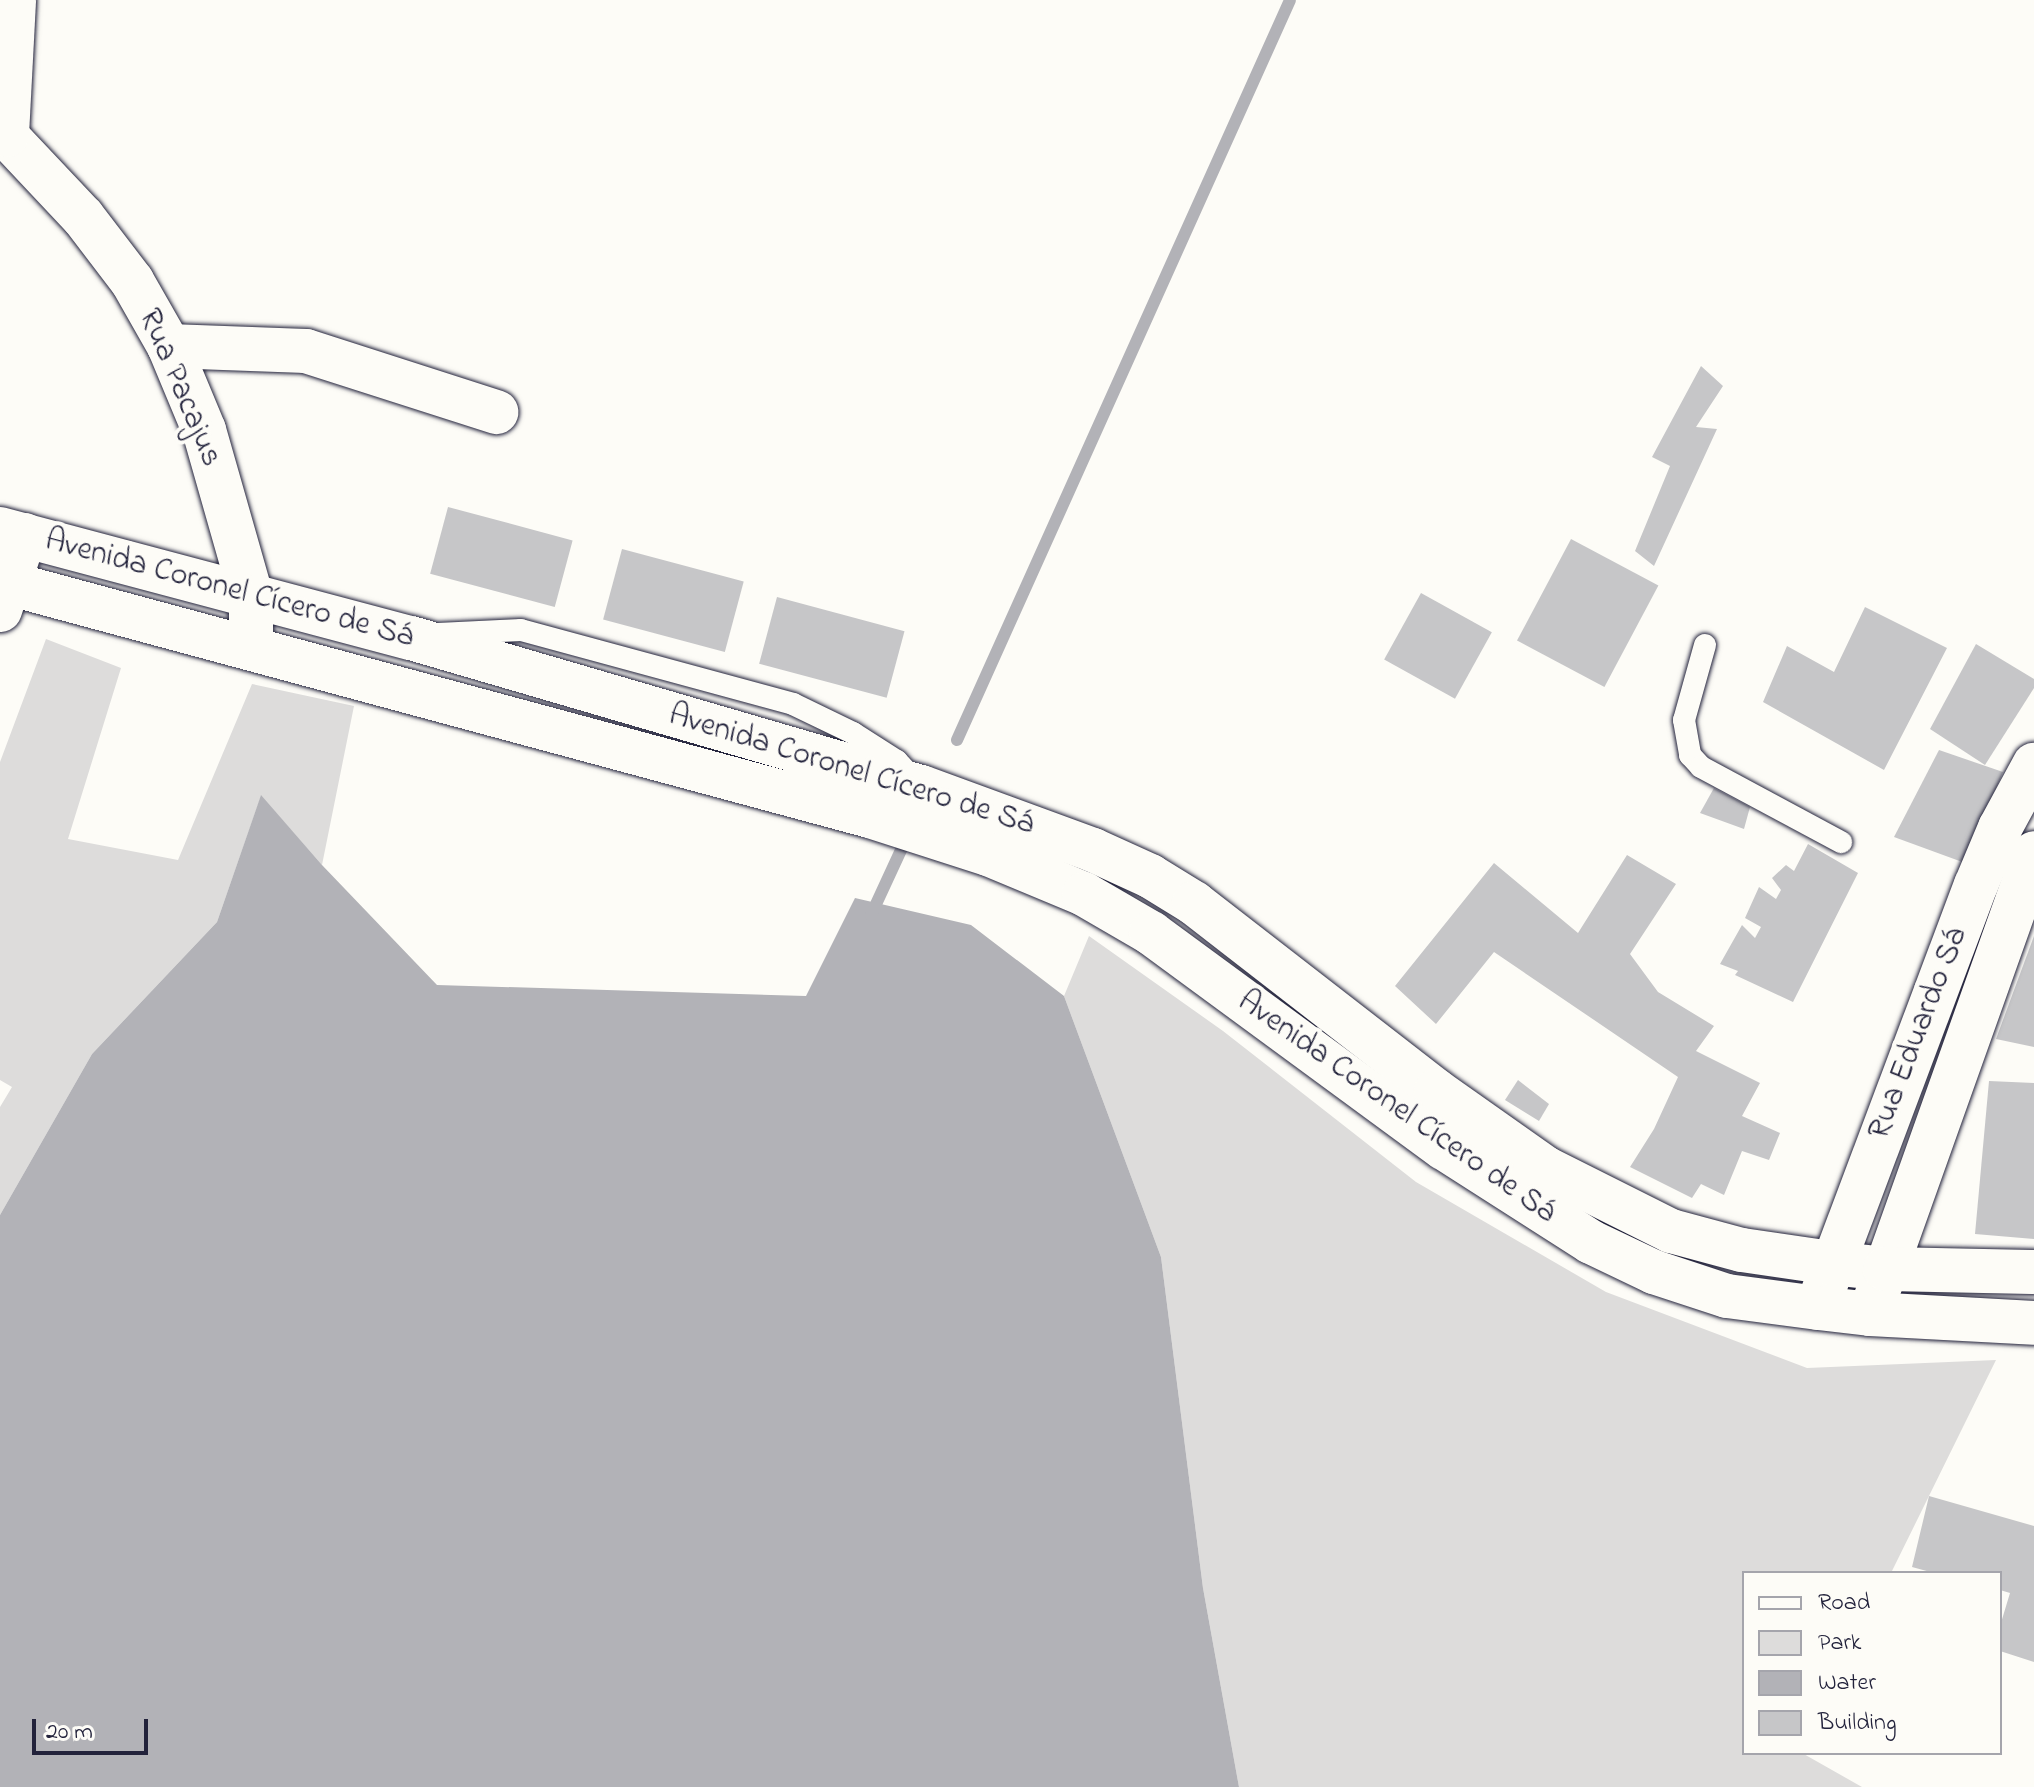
<!DOCTYPE html>
<meta charset="utf-8">
<style>
body{margin:0}
#map{position:relative;width:2034px;height:1787px;overflow:hidden;background:#fdfcf7;font-family:"Indie Flower",sans-serif}
div>[style]{position:absolute}
[style*='--x']{left:calc(var(--x)*1px);top:calc(var(--y)*1px);width:calc(var(--w)*1px);rotate:calc(var(--a)*1deg)}
.green>*{inset:0;background:#dddcdb}
.water>*{inset:0;background:#b2b2b7}
.stream>*{height:12px;margin:-6px;padding:0 6px;transform-origin:6px;border-radius:6px;background:#b2b2b7}
.building>*{inset:0;background:#c6c6c8;transform-origin:0 0}
.roads{filter:drop-shadow(0 0 2px #22223b) drop-shadow(0 0 2px #22223b)}
.service>*{height:22px;margin:-11px;padding:0 11px;transform-origin:11px;border-radius:11px;background:#fdfcf7}
.minor>*{height:44px;margin:-22px;padding:0 22px;transform-origin:22px;border-radius:22px;background:#fdfcf7}
.tertiary>*{height:44px;margin:-22px;padding:0 22px;transform-origin:22px;border-radius:22px;background:#fdfcf7}
.secondary>*{height:44px;margin:-22px;padding:0 22px;transform-origin:22px;border-radius:22px;background:#fdfcf7}
span{translate:-50% -50%;white-space:nowrap;text-align:center;line-height:1.15;-webkit-text-stroke:8px #fdfcf7;paint-order:stroke}
.street-label{font-size:32px;color:#22223b}
.legend{position:absolute;left:1742px;top:1571px;width:260px;height:184px;box-sizing:border-box;background:#fdfcf7;border:2px solid #a5a5ac;margin:0;padding:10px 14px;list-style:none;font-size:24px;color:#22223b}
.legend li{display:flex;align-items:center;gap:16px;height:40px}
.legend b{width:40px;border:2px solid #a5a5ac}
.scale{position:absolute;left:32px;top:1719px;width:116px;height:36px;box-sizing:border-box;border:4px solid #22223b;border-top:0;padding-left:10px;font-size:24px;line-height:28px;white-space:nowrap;color:#22223b;-webkit-text-stroke:6px #fdfcf7;paint-order:stroke}
</style>
<div id="map">
<div class="green">
<i style="clip-path:polygon(46px 639px,121px 668px,68px 839px,178px 860px,252px 684px,354px 706px,322px 865px,261px 796px,217px 922px,92px 1054px,0 1215px,0 1107px,12px 1087px,0 1080px,0 762px)"></i>
<i style="clip-path:polygon(1089px 936px,1223px 1031px,1416px 1182px,1606px 1292px,1807px 1368px,1996px 1360px,1891px 1573px,1744px 1573px,1744px 1753px,1802px 1753px,1862px 1787px,1239px 1787px,1203px 1588px,1161px 1257px,1064px 996px)"></i>
</div>
<div class="water">
<i style="clip-path:polygon(261px 795px,322px 865px,437px 985px,806px 996px,855px 898px,971px 925px,1064px 996px,1161px 1257px,1203px 1588px,1239px 1787px,0 1787px,0 1215px,92px 1054px,217px 922px)"></i>
</div>
<div class="stream">
<i style="--x:957;--y:740;--w:811;--a:-65.77"></i>
<i style="--x:871;--y:915;--w:72;--a:-65.2"></i>
</div>
<div class="building">
<i style="clip-path:polygon(1701px 366px,1723px 386px,1696px 427px,1717px 429px,1654px 566px,1635px 551px,1670px 466px,1652px 457px)"></i>
<i style="left:448px;top:507px;width:129px;height:69px;rotate:15deg"></i>
<i style="left:1571px;top:539px;width:99px;height:115px;rotate:28deg"></i>
<i style="left:622px;top:549px;width:126px;height:73px;rotate:15deg"></i>
<i style="left:1421px;top:593px;width:81px;height:76px;rotate:29deg"></i>
<i style="left:777px;top:597px;width:132px;height:69px;rotate:15deg"></i>
<i style="clip-path:polygon(1865px 607px,1947px 648px,1884px 770px,1763px 702px,1787px 646px,1834px 672px)"></i>
<i style="clip-path:polygon(1976px 644px,2034px 679px,2034px 688px,1985px 765px,1930px 729px)"></i>
<i style="clip-path:polygon(1939px 750px,2003px 772px,1965px 863px,1894px 837px)"></i>
<i style="clip-path:polygon(1714px 788px,1750px 807px,1744px 829px,1700px 813px)"></i>
<i style="clip-path:polygon(1808px 844px,1858px 873px,1793px 1002px,1735px 975px,1738px 971px,1720px 964px,1742px 925px,1755px 938px,1761px 927px,1745px 918px,1759px 887px,1776px 899px,1781px 890px,1772px 878px,1786px 865px,1794px 871px)"></i>
<i style="clip-path:polygon(1627px 855px,1676px 884px,1630px 954px,1658px 992px,1714px 1026px,1696px 1051px,1760px 1083px,1742px 1116px,1780px 1133px,1769px 1160px,1742px 1151px,1724px 1195px,1701px 1184px,1692px 1198px,1630px 1167px,1654px 1129px,1678px 1077px,1494px 952px,1436px 1024px,1395px 986px,1494px 863px,1578px 933px)"></i>
<i style="clip-path:polygon(2034px 936px,2034px 1047px,1996px 1039px)"></i>
<i style="clip-path:polygon(1518px 1080px,1549px 1104px,1539px 1121px,1505px 1100px)"></i>
<i style="clip-path:polygon(1989px 1081px,2034px 1083px,2034px 1239px,1975px 1234px)"></i>
<i style="clip-path:polygon(1929px 1496px,2034px 1526px,2034px 1662px,2000px 1651px,2000px 1626px,2010px 1593px,2000px 1590px,2000px 1573px,1934px 1573px,1912px 1567px)"></i>
</div>
<div class="roads">
<div class="service">
<i style="--x:438;--y:634;--w:83;--a:-2.8"></i>
<i style="--x:521;--y:630;--w:282;--a:15.2"></i>
<i style="--x:793;--y:704;--w:67;--a:25.8"></i>
<i style="--x:853;--y:733;--w:52;--a:32.5"></i>
<i style="--x:897;--y:761;--w:13;--a:48"></i>
<i style="--x:1705;--y:645;--w:78;--a:105.6"></i>
<i style="--x:1684;--y:720;--w:36;--a:80"></i>
<i style="--x:1690;--y:755;--w:16;--a:47"></i>
<i style="--x:1701;--y:767;--w:159;--a:28.2"></i>
</div>
<div class="minor">
<i style="--x:0;--y:129;--w:121;--a:46.7"></i>
<i style="--x:83;--y:217;--w:81;--a:52.6"></i>
<i style="--x:132;--y:281;--w:75;--a:60.4"></i>
<i style="--x:169;--y:346;--w:91;--a:67.4"></i>
<i style="--x:204;--y:430;--w:172;--a:74.1"></i>
<i style="--x:251;--y:595;--w:52;--a:90"></i>
<i style="--x:7;--y:135;--w:135;--a:-87"></i>
<i style="--x:169;--y:346;--w:137;--a:2.1"></i>
<i style="--x:306;--y:351;--w:200;--a:17.8"></i>
<i style="--x:0;--y:610;--w:79;--a:-71.6"></i>
</div>
<div class="tertiary">
<i style="--x:1821;--y:1297;--w:440;--a:-69.4"></i>
<i style="--x:1976;--y:885;--w:62;--a:-67.2"></i>
<i style="--x:2000;--y:828;--w:72;--a:-61.6"></i>
<i style="--x:1870;--y:1314;--w:489;--a:-70.4"></i>
</div>
<div class="secondary">
<i style="--x:0;--y:529;--w:425;--a:14.9"></i>
<i style="--x:411;--y:638;--w:531;--a:16.29"></i>
<i style="--x:921;--y:787;--w:183;--a:20.1"></i>
<i style="--x:1093;--y:850;--w:63;--a:24.5"></i>
<i style="--x:1150;--y:876;--w:52;--a:31.5"></i>
<i style="--x:1194;--y:903;--w:306;--a:37.8"></i>
<i style="--x:1436;--y:1091;--w:133;--a:35.2"></i>
<i style="--x:1545;--y:1168;--w:141;--a:26.6"></i>
<i style="--x:1671;--y:1231;--w:73;--a:15"></i>
<i style="--x:1742;--y:1250;--w:90;--a:8.3"></i>
<i style="--x:1831;--y:1263;--w:54;--a:6.3"></i>
<i style="--x:1885;--y:1269;--w:149;--a:1.2"></i>
<i style="--x:0;--y:581;--w:901;--a:15.12"></i>
<i style="--x:870;--y:816;--w:124;--a:17.9"></i>
<i style="--x:988;--y:854;--w:104;--a:22.6"></i>
<i style="--x:1084;--y:894;--w:78;--a:30.2"></i>
<i style="--x:1151;--y:933;--w:363;--a:36.3"></i>
<i style="--x:1444;--y:1148;--w:174;--a:32.6"></i>
<i style="--x:1591;--y:1242;--w:70;--a:25.5"></i>
<i style="--x:1654;--y:1272;--w:77;--a:18.2"></i>
<i style="--x:1727;--y:1296;--w:92;--a:7.5"></i>
<i style="--x:1818;--y:1308;--w:52;--a:6.6"></i>
<i style="--x:1870;--y:1314;--w:164;--a:3.1"></i>
</div>
</div>
<div class="street-label">
<span style="left:179px;top:388px;rotate:67deg">Rua Pacajus</span>
<span style="left:229px;top:590px;rotate:15deg">Avenida Coronel Cícero de Sá</span>
<span style="left:851px;top:771px;rotate:17deg">Avenida Coronel Cícero de Sá</span>
<span style="left:1919px;top:1034px;rotate:-69deg">Rua Eduardo Sá</span>
<span style="left:1396px;top:1108px;rotate:35deg">Avenida Coronel Cícero de Sá</span>
</div>
<ul class="legend">
<li><b style="height:10px;background:#fdfcf7"></b>Road</li>
<li><b style="height:22px;background:#dddcdb"></b>Park</li>
<li><b style="height:22px;background:#b2b2b7"></b>Water</li>
<li><b style="height:22px;background:#c6c6c8"></b>Building</li>
</ul>
<div class="scale">20 m</div>
</div>
